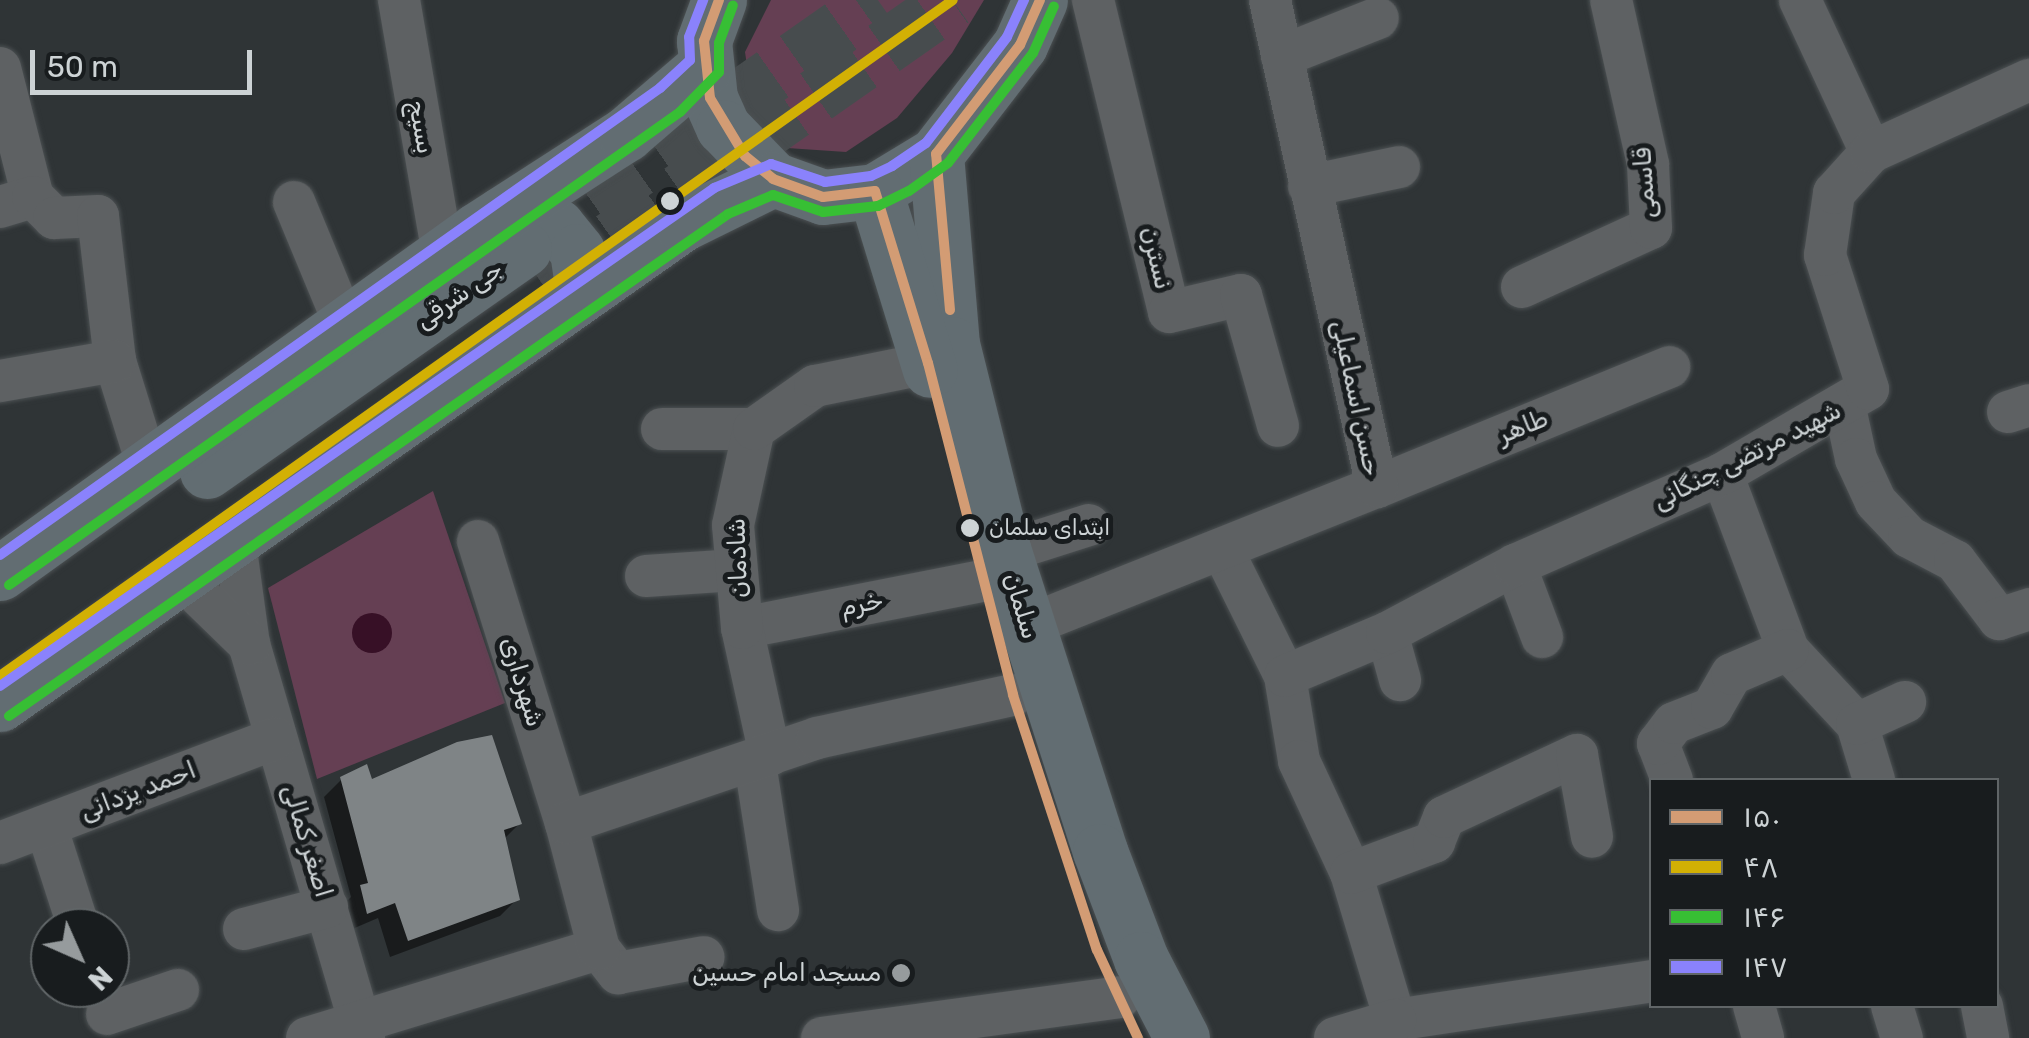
<!DOCTYPE html>
<meta charset="utf-8">
<style>
body{margin:0}
#map{position:relative;width:2029px;height:1038px;overflow:hidden;background:#2f3436;font-family:Rubik,"Noto Sans Arabic",sans-serif}
div>[style]{position:absolute}
[style*='--x']{left:calc(var(--x)*1px);top:calc(var(--y)*1px);width:calc(var(--w)*1px);rotate:calc(var(--a)*1deg)}
.green>*{inset:0;background:#653f53}
.water>*{inset:0;background:#371026}
.round{border-radius:50%}
.shadow>*{inset:0;background:#0007}
.building>*{inset:0;background:#7f8486}
.major-tunnel>*{height:55px;margin-top:-27.5px;transform-origin:0;background:repeating-linear-gradient(90deg,#474c4e 0 55px,transparent 0 83px)}
.roads{filter:drop-shadow(0 0 2px #4b5052) drop-shadow(0 0 2px #4b5052)}
.minor>*{height:42px;margin:-21px;padding:0 21px;transform-origin:21px;border-radius:21px;background:#5e6163}
.major>*{height:55px;margin:-27.5px;padding:0 27.5px;transform-origin:27.5px;border-radius:27.5px;background:#626d72}
.bus-1>*{height:10px;margin:-5px;padding:0 5px;transform-origin:5px;border-radius:5px;background:#d39c74}
.bus-2>*{height:10px;margin:-5px;padding:0 5px;transform-origin:5px;border-radius:5px;background:#d2b004}
.bus-3>*{height:10px;margin:-5px;padding:0 5px;transform-origin:5px;border-radius:5px;background:#37bf34}
.bus-4>*{height:10px;margin:-5px;padding:0 5px;transform-origin:5px;border-radius:5px;background:#8a82fc}
.dots>*{width:28px;height:28px;translate:-50% -50%;box-sizing:border-box;border:5px solid #181c1e;border-radius:50%}
span{translate:-50% -50%;white-space:nowrap;text-align:center;line-height:1.15;-webkit-text-stroke:10px #181c1e;paint-order:stroke}
.bus-label{font-size:22px;color:#cdd3d5}
.left{translate:0 -50%;text-align:left}
.street-label{font-size:25px;color:#cdd3d5}
.poi-label{font-size:25px;color:#cdd3d5}
.right{translate:-100% -50%;text-align:right}
.legend{position:absolute;left:1649px;top:778px;width:350px;height:230px;box-sizing:border-box;background:#181c1e;border:2px solid #606567;margin:0;padding:12px 18px;list-style:none;font-size:30px;color:#cdd3d5}
.legend li{display:flex;align-items:center;gap:20px;height:50px}
.legend b{width:50px;border:2px solid #606567}
.north{position:absolute;left:30px;top:908px;width:100px;height:100px;box-sizing:border-box;background:#181c1e;border:2px solid #606567;border-radius:50%;rotate:135deg;font-size:28px;font-weight:700;line-height:40px;text-align:center;color:#cdd3d5}
.north::after{content:'';display:block;margin:auto;width:35px;height:45px;background:#969b9d;clip-path:polygon(50% 0,100% 100%,50% 72%,0 100%)}
.scale{position:absolute;left:30px;top:50px;width:222px;height:45px;box-sizing:border-box;border:5px solid #cdd3d5;border-top:0;padding-left:12px;font-size:30px;line-height:35px;white-space:nowrap;color:#cdd3d5;-webkit-text-stroke:8px #181c1e;paint-order:stroke}
</style>
<div id="map">
<div class="green">
<i style="clip-path:polygon(771px 0,984px 0,952px 53px,897px 118px,846px 152px,787px 148px,754px 114px,745px 52px)"></i>
<i style="clip-path:polygon(433px 491px,505px 703px,317px 779px,268px 588px)"></i>
</div>
<div class="water">
<i class="round" style="left:352px;top:613px;width:40px;height:40px"></i>
</div>
<div class="shadow">
<i style="clip-path:polygon(342px 779px,519px 824px,504px 839px,517px 899px,500px 916px,390px 957px,378px 918px,350px 930px,344px 904px,351px 897px,324px 797px)"></i>
</div>
<div class="building">
<i style="clip-path:polygon(492px 735px,522px 824px,504px 830px,520px 900px,408px 941px,395px 903px,367px 914px,360px 885px,368px 883px,340px 777px,367px 764px,372px 779px,457px 742px)"></i>
</div>
<div class="major-tunnel">
<i style="--x:524;--y:249;--w:433;--a:-35.1"></i>
<i style="--x:544;--y:286;--w:499;--a:-35"></i>
</div>
<div class="roads">
<div class="minor">
<i style="--x:399;--y:0;--w:259;--a:80.2"></i>
<i style="--x:1093;--y:0;--w:321;--a:76.3"></i>
<i style="--x:1169;--y:312;--w:74;--a:-13.3"></i>
<i style="--x:1241;--y:295;--w:136;--a:74.2"></i>
<i style="--x:1800;--y:0;--w:168;--a:65"></i>
<i style="--x:1282;--y:56;--w:103;--a:-21.6"></i>
<i style="--x:0;--y:68;--w:133;--a:75.7"></i>
<i style="--x:1309;--y:186;--w:92;--a:-11.9"></i>
<i style="--x:294;--y:202;--w:133;--a:67.5"></i>
<i style="--x:0;--y:207;--w:34;--a:-17"></i>
<i style="--x:33;--y:197;--w:30;--a:45"></i>
<i style="--x:54;--y:218;--w:44;--a:-2.6"></i>
<i style="--x:98;--y:216;--w:146;--a:83.3"></i>
<i style="--x:115;--y:361;--w:111;--a:72.7"></i>
<i style="--x:1522;--y:287;--w:142;--a:-24.6"></i>
<i style="--x:1651;--y:228;--w:64;--a:-92.7"></i>
<i style="--x:1648;--y:164;--w:168;--a:-102.7"></i>
<i style="--x:0;--y:381;--w:117;--a:-9.9"></i>
<i style="--x:1845;--y:408;--w:52;--a:77.8"></i>
<i style="--x:1856;--y:459;--w:47;--a:65.1"></i>
<i style="--x:1876;--y:502;--w:48;--a:46.7"></i>
<i style="--x:1909;--y:537;--w:52;--a:27.6"></i>
<i style="--x:1955;--y:561;--w:73;--a:52.8"></i>
<i style="--x:1999;--y:619;--w:32;--a:-18"></i>
<i style="--x:2008;--y:412;--w:22;--a:-18"></i>
<i style="--x:662;--y:429;--w:92;--a:0"></i>
<i style="--x:1722;--y:474;--w:188;--a:69.4"></i>
<i style="--x:1788;--y:650;--w:101;--a:47"></i>
<i style="--x:1857;--y:724;--w:59;--a:73.1"></i>
<i style="--x:1377;--y:487;--w:316;--a:-22.3"></i>
<i style="--x:234;--y:535;--w:110;--a:82.2"></i>
<i style="--x:249;--y:644;--w:410;--a:73.7"></i>
<i style="--x:478;--y:541;--w:295;--a:72.7"></i>
<i style="--x:1223;--y:551;--w:140;--a:63.6"></i>
<i style="--x:1285;--y:676;--w:86;--a:80.6"></i>
<i style="--x:1299;--y:761;--w:123;--a:65.1"></i>
<i style="--x:1351;--y:873;--w:153;--a:73.3"></i>
<i style="--x:1395;--y:1020;--w:260;--a:-8.6"></i>
<i style="--x:1004;--y:552;--w:89;--a:-17.6"></i>
<i style="--x:1515;--y:565;--w:77;--a:69.4"></i>
<i style="--x:179;--y:576;--w:98;--a:44.2"></i>
<i style="--x:646;--y:576;--w:90;--a:-3.8"></i>
<i style="--x:1027;--y:626;--w:377;--a:-21.7"></i>
<i style="--x:1377;--y:487;--w:499;--a:-102.4"></i>
<i style="--x:742;--y:628;--w:245;--a:-11.1"></i>
<i style="--x:1387;--y:633;--w:49;--a:74.5"></i>
<i style="--x:1285;--y:676;--w:111;--a:-22.9"></i>
<i style="--x:1387;--y:633;--w:145;--a:-28"></i>
<i style="--x:1515;--y:565;--w:226;--a:-23.7"></i>
<i style="--x:1722;--y:474;--w:169;--a:-30.2"></i>
<i style="--x:1868;--y:389;--w:141;--a:-107.8"></i>
<i style="--x:1825;--y:255;--w:63;--a:-81.7"></i>
<i style="--x:1834;--y:193;--w:55;--a:-47.9"></i>
<i style="--x:1871;--y:152;--w:174;--a:-24.5"></i>
<i style="--x:1857;--y:724;--w:53;--a:-24.6"></i>
<i style="--x:770;--y:755;--w:130;--a:-102.4"></i>
<i style="--x:742;--y:628;--w:103;--a:-95"></i>
<i style="--x:733;--y:525;--w:98;--a:-77.7"></i>
<i style="--x:754;--y:429;--w:75;--a:-35.2"></i>
<i style="--x:815;--y:386;--w:115;--a:-11.5"></i>
<i style="--x:755;--y:763;--w:149;--a:81.1"></i>
<i style="--x:1672;--y:780;--w:39;--a:-111"></i>
<i style="--x:1658;--y:744;--w:26;--a:-53"></i>
<i style="--x:1674;--y:723;--w:41;--a:-21.5"></i>
<i style="--x:1712;--y:708;--w:39;--a:-60"></i>
<i style="--x:1732;--y:674;--w:61;--a:-23.2"></i>
<i style="--x:46;--y:826;--w:107;--a:72.1"></i>
<i style="--x:0;--y:843;--w:295;--a:-20.8"></i>
<i style="--x:1351;--y:873;--w:89;--a:-20.5"></i>
<i style="--x:1434;--y:842;--w:27;--a:-68"></i>
<i style="--x:1444;--y:817;--w:147;--a:-25"></i>
<i style="--x:1577;--y:755;--w:83;--a:79.6"></i>
<i style="--x:244;--y:929;--w:86;--a:-14.8"></i>
<i style="--x:599;--y:949;--w:31;--a:52"></i>
<i style="--x:618;--y:973;--w:87;--a:-10.5"></i>
<i style="--x:1754;--y:1006;--w:33;--a:74"></i>
<i style="--x:1892;--y:1006;--w:34;--a:73"></i>
<i style="--x:1982;--y:1006;--w:33;--a:79"></i>
<i style="--x:107;--y:1014;--w:75;--a:-18.7"></i>
<i style="--x:307;--y:1038;--w:305;--a:-17"></i>
<i style="--x:599;--y:949;--w:130;--a:-104.7"></i>
<i style="--x:566;--y:823;--w:265;--a:-18.7"></i>
<i style="--x:817;--y:738;--w:201;--a:-12.4"></i>
<i style="--x:822;--y:1038;--w:301;--a:-7.8"></i>
<i style="--x:1335;--y:1038;--w:63;--a:-16.7"></i>
</div>
<div class="major">
<i style="--x:719;--y:0;--w:44;--a:110.1"></i>
<i style="--x:704;--y:41;--w:57;--a:84"></i>
<i style="--x:710;--y:98;--w:32;--a:66"></i>
<i style="--x:723;--y:127;--w:72;--a:46.1"></i>
<i style="--x:773;--y:179;--w:53;--a:19.8"></i>
<i style="--x:823;--y:197;--w:52;--a:-6.6"></i>
<i style="--x:875;--y:191;--w:71;--a:-31.2"></i>
<i style="--x:936;--y:154;--w:138;--a:-52.4"></i>
<i style="--x:1020;--y:45;--w:49;--a:-66"></i>
<i style="--x:936;--y:154;--w:191;--a:85.2"></i>
<i style="--x:952;--y:344;--w:214;--a:76"></i>
<i style="--x:1004;--y:552;--w:314;--a:72.2"></i>
<i style="--x:1100;--y:851;--w:116;--a:69.2"></i>
<i style="--x:1141;--y:959;--w:89;--a:62.6"></i>
<i style="--x:875;--y:191;--w:187;--a:72.9"></i>
<i style="--x:502;--y:214;--w:20;--a:-6"></i>
<i style="--x:522;--y:212;--w:38;--a:22"></i>
<i style="--x:557;--y:226;--w:32;--a:51"></i>
<i style="--x:577;--y:251;--w:41;--a:81.7"></i>
<i style="--x:207;--y:471;--w:387;--a:-35"></i>
<i style="--x:0;--y:573;--w:588;--a:-35.72"></i>
<i style="--x:477;--y:230;--w:177;--a:-32.8"></i>
<i style="--x:626;--y:134;--w:104;--a:-40.7"></i>
<i style="--x:0;--y:704;--w:834;--a:-35.14"></i>
<i style="--x:682;--y:224;--w:102;--a:-26.3"></i>
</div>
</div>
<div class="bus-1">
<i style="--x:719;--y:0;--w:44;--a:110.1"></i>
<i style="--x:704;--y:41;--w:57;--a:84"></i>
<i style="--x:710;--y:98;--w:68;--a:58.9"></i>
<i style="--x:745;--y:156;--w:36;--a:39"></i>
<i style="--x:773;--y:179;--w:53;--a:19.8"></i>
<i style="--x:823;--y:197;--w:52;--a:-6.6"></i>
<i style="--x:875;--y:191;--w:180;--a:72.9"></i>
<i style="--x:928;--y:363;--w:343;--a:75.6"></i>
<i style="--x:1013;--y:695;--w:268;--a:71.8"></i>
<i style="--x:1097;--y:950;--w:97;--a:65"></i>
<i style="--x:950;--y:310;--w:157;--a:-95.1"></i>
<i style="--x:936;--y:154;--w:138;--a:-52.4"></i>
<i style="--x:1020;--y:45;--w:49;--a:-66"></i>
</div>
<div class="bus-2">
<i style="--x:0;--y:676;--w:1168;--a:-35.35"></i>
</div>
<div class="bus-3">
<i style="--x:9;--y:585;--w:821;--a:-35.18"></i>
<i style="--x:680;--y:112;--w:56;--a:-45.7"></i>
<i style="--x:719;--y:72;--w:29;--a:-90"></i>
<i style="--x:719;--y:43;--w:40;--a:-69.8"></i>
<i style="--x:9;--y:716;--w:877;--a:-34.92"></i>
<i style="--x:728;--y:214;--w:49;--a:-22.9"></i>
<i style="--x:773;--y:195;--w:53;--a:18.8"></i>
<i style="--x:823;--y:212;--w:55;--a:-6.2"></i>
<i style="--x:878;--y:206;--w:34;--a:-26"></i>
<i style="--x:909;--y:191;--w:48;--a:-35.7"></i>
<i style="--x:948;--y:163;--w:139;--a:-52.3"></i>
<i style="--x:1033;--y:53;--w:51;--a:-65.9"></i>
</div>
<div class="bus-4">
<i style="--x:0;--y:555;--w:809;--a:-35.28"></i>
<i style="--x:660;--y:88;--w:41;--a:-43"></i>
<i style="--x:690;--y:60;--w:23;--a:-92"></i>
<i style="--x:689;--y:37;--w:40;--a:-69"></i>
<i style="--x:0;--y:686;--w:871;--a:-34.89"></i>
<i style="--x:714;--y:188;--w:62;--a:-22.8"></i>
<i style="--x:771;--y:164;--w:57;--a:18.4"></i>
<i style="--x:825;--y:182;--w:46;--a:-7.4"></i>
<i style="--x:871;--y:176;--w:23;--a:-25"></i>
<i style="--x:892;--y:166;--w:41;--a:-34.1"></i>
<i style="--x:926;--y:143;--w:133;--a:-52.6"></i>
<i style="--x:1007;--y:37;--w:41;--a:-65.3"></i>
</div>
<div class="dots">
<i style="left:670px;top:201px;background:#cdd3d5"></i>
<i style="left:970px;top:528px;background:#cdd3d5"></i>
<i style="left:901px;top:973px;background:#969b9d"></i>
</div>
<div class="bus-label">
<span class="left" style="left:989px;top:528px">ابتدای سلمان</span>
</div>
<div class="street-label">
<span style="left:421px;top:127px;rotate:80deg">بسیج</span>
<span style="left:1645px;top:183px;rotate:-94deg">قاسمی</span>
<span style="left:1156px;top:258px;rotate:76deg">نسترن</span>
<span style="left:459px;top:295px;rotate:-35deg">جی شرقی</span>
<span style="left:1356px;top:398px;rotate:78deg">حسن اسماعیلی</span>
<span style="left:1523px;top:427px;rotate:-22deg">طاهر</span>
<span style="left:1747px;top:456px;rotate:-27deg">شهید مرتضی چنگانی</span>
<span style="left:738px;top:558px;rotate:-92deg">شادمان</span>
<span style="left:862px;top:604px;rotate:-11deg">خرم</span>
<span style="left:1021px;top:606px;rotate:73deg">سلمان</span>
<span style="left:522px;top:682px;rotate:73deg">شهرداری</span>
<span style="left:138px;top:791px;rotate:-21deg">احمد یزدانی</span>
<span style="left:307px;top:841px;rotate:73deg">اصغر کمالی</span>
</div>
<div class="poi-label">
<span class="right" style="left:881px;top:973px">مسجد امام حسین</span>
</div>
<ul class="legend">
<li><b style="height:12px;background:#d39c74"></b>۱۵۰</li>
<li><b style="height:12px;background:#d2b004"></b>۴۸</li>
<li><b style="height:12px;background:#37bf34"></b>۱۴۶</li>
<li><b style="height:12px;background:#8a82fc"></b>۱۴۷</li>
</ul>
<div class="north">N</div>
<div class="scale">50 m</div>
</div>
